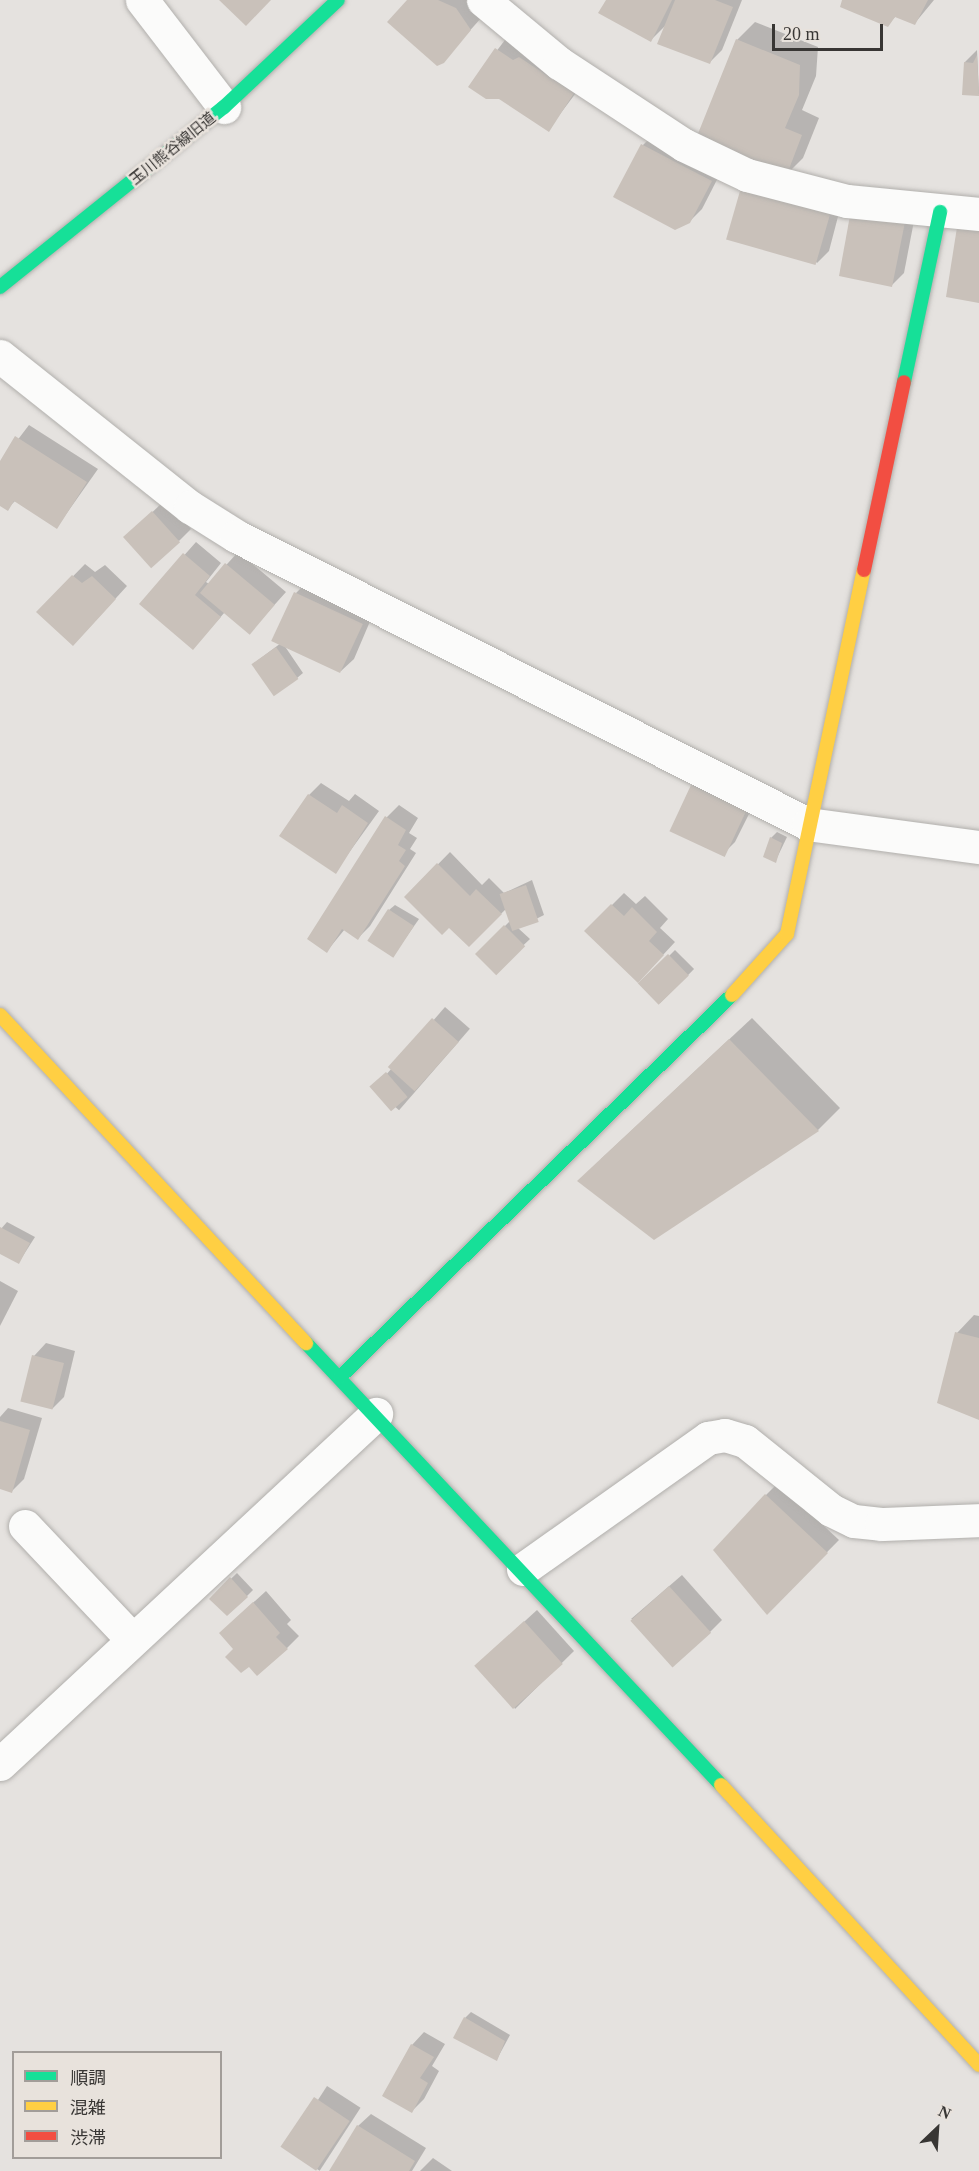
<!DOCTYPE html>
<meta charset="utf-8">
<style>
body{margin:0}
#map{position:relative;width:979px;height:2171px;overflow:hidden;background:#e5e2df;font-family:"Times New Roman","Noto Sans JP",serif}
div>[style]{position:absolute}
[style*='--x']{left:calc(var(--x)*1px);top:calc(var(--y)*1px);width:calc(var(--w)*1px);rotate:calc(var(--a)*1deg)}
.shadow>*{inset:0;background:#0003;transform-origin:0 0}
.building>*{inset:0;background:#c9c1ba;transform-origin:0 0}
.roads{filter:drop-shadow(0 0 2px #b1afac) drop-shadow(0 0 2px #b1afac)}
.street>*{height:33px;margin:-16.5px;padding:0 16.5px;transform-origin:16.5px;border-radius:16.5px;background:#fbfbfa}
.fast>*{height:14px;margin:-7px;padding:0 7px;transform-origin:7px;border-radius:7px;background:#16e098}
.slow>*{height:14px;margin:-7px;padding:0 7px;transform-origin:7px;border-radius:7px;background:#ffcf43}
.jam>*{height:14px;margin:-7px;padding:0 7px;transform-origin:7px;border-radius:7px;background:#f24e42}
span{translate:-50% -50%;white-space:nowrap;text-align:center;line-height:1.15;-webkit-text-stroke:5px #e8e2dc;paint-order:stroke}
.street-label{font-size:15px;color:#383634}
.legend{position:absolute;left:12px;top:2051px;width:210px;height:108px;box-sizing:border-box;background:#e8e2dc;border:2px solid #a29d99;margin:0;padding:8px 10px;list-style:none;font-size:18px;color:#383634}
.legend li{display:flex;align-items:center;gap:12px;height:30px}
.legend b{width:30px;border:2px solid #a29d99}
.north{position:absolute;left:907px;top:2099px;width:60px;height:60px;-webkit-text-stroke:4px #e8e2dc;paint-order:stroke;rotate:25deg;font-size:16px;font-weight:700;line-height:24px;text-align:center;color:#383634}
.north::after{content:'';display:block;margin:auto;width:21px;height:27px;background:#383634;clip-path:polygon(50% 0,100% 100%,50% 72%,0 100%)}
.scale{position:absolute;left:772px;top:24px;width:111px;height:27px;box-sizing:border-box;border:3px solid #383634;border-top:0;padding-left:8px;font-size:18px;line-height:21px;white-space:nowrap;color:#383634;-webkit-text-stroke:4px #e8e2dc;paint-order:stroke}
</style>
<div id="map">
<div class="shadow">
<i style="clip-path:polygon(409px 0,470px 0,482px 17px,450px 53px)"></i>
<i style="clip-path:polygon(607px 0,742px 0,722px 50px,710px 62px,667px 24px,650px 41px)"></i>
<i style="clip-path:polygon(844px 0,934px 0,915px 23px,896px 16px,887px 25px)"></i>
<i style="clip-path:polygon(755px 22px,818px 47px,816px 76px,802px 110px,819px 118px,803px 158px,787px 174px,845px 190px,829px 251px,817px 263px,745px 178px,737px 40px)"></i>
<i style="clip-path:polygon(508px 36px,585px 81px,548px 130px,500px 98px,470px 86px)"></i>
<i style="clip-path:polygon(977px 50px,979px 94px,964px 93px,965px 62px)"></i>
<i style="clip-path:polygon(655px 133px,723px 168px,702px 209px,689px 222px,615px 197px,643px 145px)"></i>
<i style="clip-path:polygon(865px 199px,918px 200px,904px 273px,892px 285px)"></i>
<i style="clip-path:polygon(29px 425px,98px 469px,57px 527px,15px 501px,7px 509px,0 504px,0 463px)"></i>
<i style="clip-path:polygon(165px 500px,191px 529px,179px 541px,138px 526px)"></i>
<i style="clip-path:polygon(196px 542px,221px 563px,206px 582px,209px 584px,238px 552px,286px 592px,260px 621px,225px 612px,193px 648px,141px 604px)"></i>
<i style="clip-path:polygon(85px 564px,95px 572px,105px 565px,127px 586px,85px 632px,38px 612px)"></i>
<i style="clip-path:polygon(308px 581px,374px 612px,354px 659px,341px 671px,284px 645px,303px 673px,297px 678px,253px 664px,281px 643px,274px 640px,296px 593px)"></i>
<i style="clip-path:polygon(705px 773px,757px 798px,735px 842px,723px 854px,672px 830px,693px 785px)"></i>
<i style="clip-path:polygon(321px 783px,349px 801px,355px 794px,379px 811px,335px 872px,309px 795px)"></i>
<i style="clip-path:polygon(399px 805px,418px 818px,409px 833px,417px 838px,410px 849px,416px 853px,370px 926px,358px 938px,345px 929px,327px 951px,387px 817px)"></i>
<i style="clip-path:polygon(777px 832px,787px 837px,775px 862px,771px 838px)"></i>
<i style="clip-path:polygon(450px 852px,482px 885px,489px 878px,504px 893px,532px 880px,544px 915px,518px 928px,530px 939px,495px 972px,477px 954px,511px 920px,507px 908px,469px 945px,449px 926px,406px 897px)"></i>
<i style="clip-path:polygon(624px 893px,636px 904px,645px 896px,668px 919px,660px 928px,675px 942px,650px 969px,586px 931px)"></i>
<i style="clip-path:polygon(395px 905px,419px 919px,393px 956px,389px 910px)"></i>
<i style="left:675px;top:950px;width:27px;height:48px;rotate:45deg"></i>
<i style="left:445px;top:1007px;width:33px;height:108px;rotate:41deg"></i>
<i style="clip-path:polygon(752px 1018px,840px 1108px,818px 1130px,654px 1238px,601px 1159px)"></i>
<i style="clip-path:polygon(7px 1222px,35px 1237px,19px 1262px,0 1253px,0 1230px)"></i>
<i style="clip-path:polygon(0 1281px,18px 1291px,0 1326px)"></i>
<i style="clip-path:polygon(974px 1315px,979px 1316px,979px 1419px,957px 1333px)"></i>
<i style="clip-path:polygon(46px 1343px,75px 1351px,64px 1397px,52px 1409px,34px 1356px)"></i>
<i style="clip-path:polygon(8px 1408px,42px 1418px,24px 1479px,12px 1491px,0 1488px,0 1417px)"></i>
<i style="clip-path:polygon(778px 1483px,839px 1540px,767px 1613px,766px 1495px)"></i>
<i style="clip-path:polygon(237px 1573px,253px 1590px,247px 1596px,211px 1598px)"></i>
<i style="clip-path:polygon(682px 1575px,722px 1620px,710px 1632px,631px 1619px)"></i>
<i style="clip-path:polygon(266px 1591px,291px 1620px,287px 1624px,299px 1636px,287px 1648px,235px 1649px,233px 1621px)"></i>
<i style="clip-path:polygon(537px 1610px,574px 1651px,515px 1709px,489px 1654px)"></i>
<i style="clip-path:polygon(471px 2012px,510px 2035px,497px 2059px,465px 2018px)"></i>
<i style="clip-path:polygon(424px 2032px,445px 2044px,432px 2066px,439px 2071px,424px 2099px,412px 2111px,412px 2045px)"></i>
<i style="left:327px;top:2086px;width:40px;height:75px;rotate:33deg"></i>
<i style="clip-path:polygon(371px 2114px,426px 2148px,412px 2171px,333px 2171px,358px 2126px)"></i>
<i style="clip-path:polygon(433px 2158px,452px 2171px,420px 2171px)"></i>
</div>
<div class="building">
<i style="clip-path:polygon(219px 0,271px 0,246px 26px)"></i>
<i style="clip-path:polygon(407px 0,438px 0,456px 8px,471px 30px,444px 63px,437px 66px,387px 22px)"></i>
<i style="clip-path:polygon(606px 0,672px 0,651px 42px,598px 13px)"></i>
<i style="clip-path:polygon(675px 0,715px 0,733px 7px,710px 64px,657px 44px)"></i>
<i style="clip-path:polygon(842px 0,928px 0,915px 25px,895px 17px,888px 27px,840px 7px)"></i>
<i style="clip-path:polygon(736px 39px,800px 65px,799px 95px,785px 128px,802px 135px,786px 177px,693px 146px)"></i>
<i style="clip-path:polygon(495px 48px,513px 60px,519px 57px,574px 93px,549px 132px,499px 99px,486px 99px,468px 87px)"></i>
<i style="clip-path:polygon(977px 55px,979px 96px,962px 95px,964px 62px,973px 63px)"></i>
<i style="clip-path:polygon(641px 144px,712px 181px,690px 223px,675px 230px,613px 197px)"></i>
<i style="left:744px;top:177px;width:93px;height:65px;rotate:16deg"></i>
<i style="clip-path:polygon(851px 210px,907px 212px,892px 287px,839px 276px)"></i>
<i style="clip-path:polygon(958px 221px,979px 225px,979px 303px,946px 297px)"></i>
<i style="clip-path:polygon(15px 436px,87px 482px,57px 529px,14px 501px,8px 511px,0 506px,0 461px)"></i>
<i style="left:152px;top:511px;width:42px;height:39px;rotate:48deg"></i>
<i style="clip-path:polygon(183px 553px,210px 576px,195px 595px,221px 617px,193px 650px,139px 604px)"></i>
<i style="left:225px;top:563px;width:65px;height:39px;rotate:40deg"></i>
<i style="clip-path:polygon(72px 575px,82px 583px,92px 576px,116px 599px,73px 646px,36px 612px)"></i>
<i style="left:294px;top:592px;width:76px;height:54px;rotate:25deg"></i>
<i style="left:276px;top:647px;width:39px;height:30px;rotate:55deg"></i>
<i style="left:691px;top:785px;width:61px;height:51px;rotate:25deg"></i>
<i style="clip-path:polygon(308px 794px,337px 813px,342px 805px,368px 823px,336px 874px,279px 836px)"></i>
<i style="clip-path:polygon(385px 816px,406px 830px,398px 845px,406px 850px,399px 861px,405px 866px,358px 940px,342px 929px,327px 953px,307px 939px)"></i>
<i style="clip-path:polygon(770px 837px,782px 843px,776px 863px,763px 857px)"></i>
<i style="clip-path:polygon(437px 863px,470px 896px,476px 889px,502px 914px,469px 947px,449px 928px,442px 935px,404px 897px)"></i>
<i style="left:526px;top:885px;width:39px;height:28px;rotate:71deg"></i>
<i style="clip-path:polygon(611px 904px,624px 916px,632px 907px,657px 932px,649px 941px,664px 955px,638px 983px,584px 931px)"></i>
<i style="left:388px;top:909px;width:31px;height:38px;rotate:33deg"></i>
<i style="left:504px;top:925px;width:30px;height:41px;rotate:45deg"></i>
<i style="left:668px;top:954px;width:30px;height:42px;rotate:46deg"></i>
<i style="left:432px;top:1018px;width:36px;height:66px;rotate:42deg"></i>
<i style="clip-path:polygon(729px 1039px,819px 1131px,654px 1240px,577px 1181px)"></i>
<i style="left:386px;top:1072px;width:33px;height:22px;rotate:49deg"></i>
<i style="clip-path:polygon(0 1227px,30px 1243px,19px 1264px,0 1254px)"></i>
<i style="clip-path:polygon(955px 1332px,979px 1338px,979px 1420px,937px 1403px)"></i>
<i style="left:32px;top:1355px;width:33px;height:48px;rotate:14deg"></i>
<i style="clip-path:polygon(0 1421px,30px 1430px,12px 1493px,0 1489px)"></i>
<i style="clip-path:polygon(765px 1494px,828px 1553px,767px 1615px,713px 1550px)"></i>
<i style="clip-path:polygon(230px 1577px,248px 1597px,227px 1616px,209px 1599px)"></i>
<i style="left:669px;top:1586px;width:63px;height:52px;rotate:48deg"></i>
<i style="clip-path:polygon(253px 1602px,280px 1633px,276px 1637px,288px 1649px,257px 1676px,249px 1667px,241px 1673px,225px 1657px,233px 1649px,219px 1633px)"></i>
<i style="left:524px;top:1621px;width:58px;height:67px;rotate:48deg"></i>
<i style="clip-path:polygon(464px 2017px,505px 2041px,497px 2061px,453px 2038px)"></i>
<i style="clip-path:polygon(411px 2044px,434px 2057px,420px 2078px,428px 2083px,412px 2113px,382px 2096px)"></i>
<i style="left:314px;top:2097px;width:43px;height:60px;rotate:34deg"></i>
<i style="clip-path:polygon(357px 2125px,415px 2161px,409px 2171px,329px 2171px)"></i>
</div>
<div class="roads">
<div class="street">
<i style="--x:142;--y:0;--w:135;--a:52.5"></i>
<i style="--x:483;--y:0;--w:99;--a:39.7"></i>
<i style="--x:559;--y:63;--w:149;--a:33.3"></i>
<i style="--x:684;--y:145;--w:70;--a:25.5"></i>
<i style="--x:747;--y:175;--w:103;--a:14.6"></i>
<i style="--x:847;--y:201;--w:133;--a:5.6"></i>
<i style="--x:0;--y:356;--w:243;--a:38.5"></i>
<i style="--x:190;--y:507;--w:54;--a:32.2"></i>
<i style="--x:236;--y:536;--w:640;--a:26.73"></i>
<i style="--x:808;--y:824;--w:173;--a:7.7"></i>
<i style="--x:25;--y:1526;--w:156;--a:46.6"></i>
<i style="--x:523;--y:1569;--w:227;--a:-35.3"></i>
<i style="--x:708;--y:1438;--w:17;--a:-10"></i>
<i style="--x:725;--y:1435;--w:21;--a:17"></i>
<i style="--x:745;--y:1441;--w:110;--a:38.7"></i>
<i style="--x:831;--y:1510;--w:25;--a:26"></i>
<i style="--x:854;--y:1521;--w:27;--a:6"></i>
<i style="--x:881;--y:1524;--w:98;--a:-2.3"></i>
<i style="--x:0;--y:1764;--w:514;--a:-42.95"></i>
</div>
<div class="fast">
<i style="--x:0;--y:287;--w:287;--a:-38.8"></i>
<i style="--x:224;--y:107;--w:156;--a:-43.2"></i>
<i style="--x:904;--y:382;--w:174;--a:-78"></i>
<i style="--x:306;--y:1343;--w:606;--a:46.8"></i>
<i style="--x:340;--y:1377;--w:547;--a:-44.26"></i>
</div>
<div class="slow">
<i style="--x:732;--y:995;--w:82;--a:-48"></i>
<i style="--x:787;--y:934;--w:372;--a:-78.1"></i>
<i style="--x:0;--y:1015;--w:449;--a:47"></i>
<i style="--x:721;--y:1785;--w:381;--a:47.3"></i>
</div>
<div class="jam">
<i style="--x:864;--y:570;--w:192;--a:-78"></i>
</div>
</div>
<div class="street-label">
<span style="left:173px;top:149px;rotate:-39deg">玉川熊谷線旧道</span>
</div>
<ul class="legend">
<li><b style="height:8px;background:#16e098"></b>順調</li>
<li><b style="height:8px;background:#ffcf43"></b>混雑</li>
<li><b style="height:8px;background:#f24e42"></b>渋滞</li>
</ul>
<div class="north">N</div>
<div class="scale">20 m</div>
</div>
